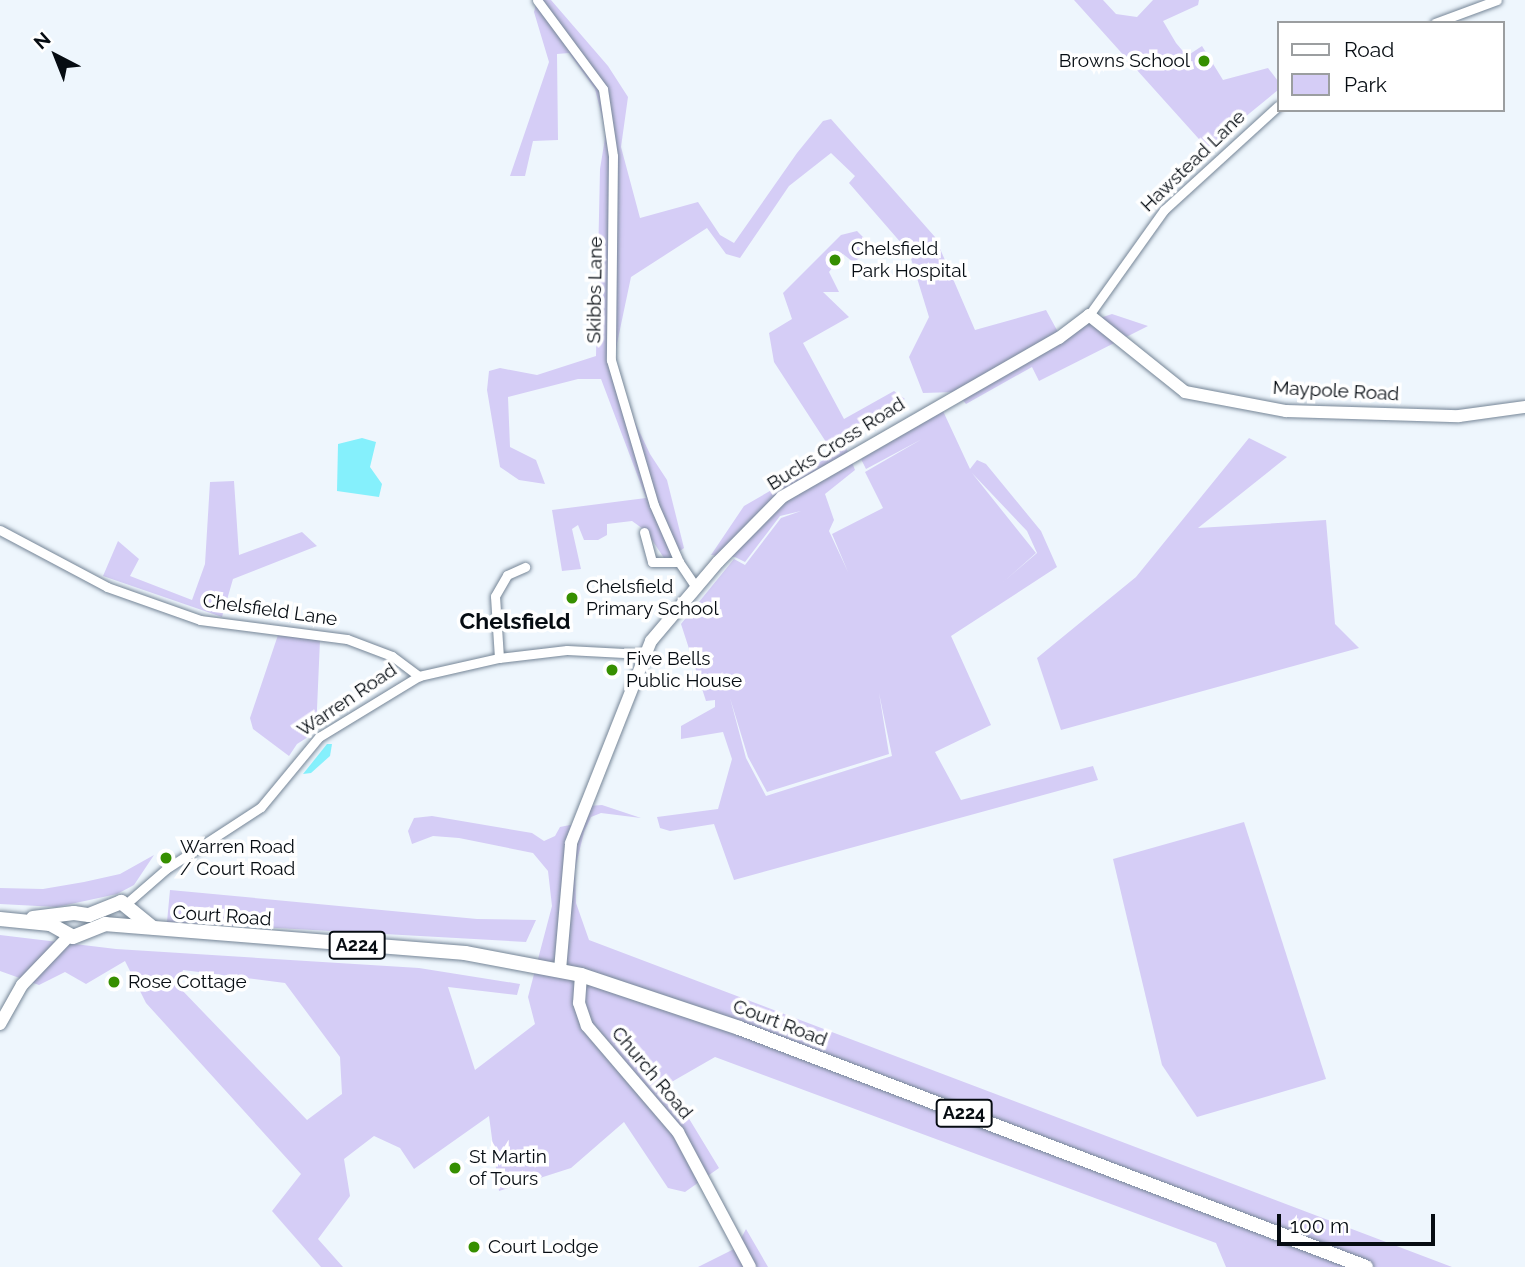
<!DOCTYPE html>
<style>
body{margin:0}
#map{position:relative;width:1525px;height:1267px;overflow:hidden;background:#eef6fd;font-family:Raleway,sans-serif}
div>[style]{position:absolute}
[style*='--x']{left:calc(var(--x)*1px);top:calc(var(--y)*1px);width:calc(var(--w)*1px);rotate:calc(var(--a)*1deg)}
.green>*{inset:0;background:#d5cdf6}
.water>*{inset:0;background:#85f0fc}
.roads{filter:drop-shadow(0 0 2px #758596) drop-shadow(0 0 2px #758596)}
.street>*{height:9px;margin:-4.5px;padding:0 4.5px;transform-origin:4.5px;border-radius:4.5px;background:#fff}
.secondary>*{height:12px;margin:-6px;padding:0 6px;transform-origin:6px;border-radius:6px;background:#fff}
.primary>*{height:14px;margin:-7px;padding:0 7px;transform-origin:7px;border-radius:7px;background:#fff}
.dots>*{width:19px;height:19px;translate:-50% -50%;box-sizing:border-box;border:4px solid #fff;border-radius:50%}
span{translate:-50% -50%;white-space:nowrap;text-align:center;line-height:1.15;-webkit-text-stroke:7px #fff;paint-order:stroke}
.shield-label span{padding:2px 5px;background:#fff;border:2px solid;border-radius:5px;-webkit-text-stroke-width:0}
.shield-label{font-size:18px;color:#060c12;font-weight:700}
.poi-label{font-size:19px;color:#060c12}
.right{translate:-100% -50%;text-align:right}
.left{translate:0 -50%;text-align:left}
.street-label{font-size:19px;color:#060c12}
.quarter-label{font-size:23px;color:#060c12;font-weight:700}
.legend{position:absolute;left:1277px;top:21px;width:228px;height:91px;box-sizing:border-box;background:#fff;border:2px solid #9b9ea0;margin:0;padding:9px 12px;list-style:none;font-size:21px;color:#060c12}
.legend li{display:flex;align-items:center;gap:14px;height:35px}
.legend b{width:35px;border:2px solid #9b9ea0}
.north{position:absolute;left:21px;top:21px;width:70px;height:70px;-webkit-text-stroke:5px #fff;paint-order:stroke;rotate:318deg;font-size:19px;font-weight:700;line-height:28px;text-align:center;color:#060c12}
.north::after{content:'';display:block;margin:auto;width:24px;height:32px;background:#060c12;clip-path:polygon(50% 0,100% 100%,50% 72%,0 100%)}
.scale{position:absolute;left:1277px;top:1214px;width:158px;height:32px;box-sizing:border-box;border:4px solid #060c12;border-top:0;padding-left:9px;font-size:21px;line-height:24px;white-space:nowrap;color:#060c12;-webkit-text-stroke:5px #fff;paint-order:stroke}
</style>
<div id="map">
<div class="green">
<i style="clip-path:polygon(537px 0,551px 0,608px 66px,628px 97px,621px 147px,640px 218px,698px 202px,720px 235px,734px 243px,797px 153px,823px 121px,831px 119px,935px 237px,975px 330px,1046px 310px,1058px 332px,1112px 314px,1148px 326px,1039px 381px,1032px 367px,966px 404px,956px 392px,923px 393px,909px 357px,929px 317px,909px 252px,849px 183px,855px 176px,831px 153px,789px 186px,740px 258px,726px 254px,707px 228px,631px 277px,611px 372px,650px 454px,667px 480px,684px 548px,666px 561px,646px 531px,632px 521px,607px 524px,607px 535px,598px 540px,584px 540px,578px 525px,572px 529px,581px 569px,562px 571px,552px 510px,646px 498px,601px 379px,578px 379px,508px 397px,510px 447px,536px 460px,545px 484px,519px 480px,500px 467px,487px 390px,489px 371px,500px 368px,537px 375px,596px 356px,600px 169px,606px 132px,595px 89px,569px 53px,557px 54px,558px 140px,533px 141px,525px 176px,510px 176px,549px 62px,534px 12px)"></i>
<i style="clip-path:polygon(1074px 0,1103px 0,1116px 14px,1137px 17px,1153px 0,1199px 0,1198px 5px,1163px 21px,1176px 43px,1187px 56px,1202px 46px,1223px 80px,1268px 68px,1278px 81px,1278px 90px,1207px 148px)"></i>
<i style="clip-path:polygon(857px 231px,867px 241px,864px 256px,853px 262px,843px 254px,829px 272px,839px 292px,823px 292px,849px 317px,803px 343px,844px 419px,894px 391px,905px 399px,826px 442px,774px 362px,769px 333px,792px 319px,783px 293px,841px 235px)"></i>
<i style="clip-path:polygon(evenodd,943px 411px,970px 469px,977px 460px,986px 464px,1041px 531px,1057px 567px,951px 636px,991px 725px,935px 752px,961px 800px,1093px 766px,1098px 780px,734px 880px,714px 824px,670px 831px,660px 828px,657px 817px,718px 809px,732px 759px,723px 732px,681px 739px,681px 726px,715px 707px,715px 700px,706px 701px,681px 624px,734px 559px,745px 565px,781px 518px,801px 511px,780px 516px,745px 562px,735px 557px,711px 555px,744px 506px,846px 447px,855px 470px,825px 494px,834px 520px,829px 531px,848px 572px,832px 534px,883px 508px,865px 472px,922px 439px,866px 469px,861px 459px,943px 411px,972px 473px,1027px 531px,1037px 553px,1002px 583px,1036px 553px,972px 473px,943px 411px,879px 693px,892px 756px,766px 796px,746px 758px,730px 698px,748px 757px,767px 792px,889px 754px,879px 693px)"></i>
<i style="clip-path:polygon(1249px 438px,1287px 457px,1198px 528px,1326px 520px,1335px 624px,1359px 648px,1061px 730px,1037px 658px,1136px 577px)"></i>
<i style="clip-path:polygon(234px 481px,239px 555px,302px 532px,317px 546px,233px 579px,222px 617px,103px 576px,118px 541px,139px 559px,130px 576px,192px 600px,205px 564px,210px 482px)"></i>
<i style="clip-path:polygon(278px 635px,320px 640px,316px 732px,297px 744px,289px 756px,253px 729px,250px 718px)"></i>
<i style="clip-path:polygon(evenodd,602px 805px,641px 818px,601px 813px,591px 817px,584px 832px,575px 869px,576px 903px,589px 940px,1452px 1267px,1226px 1267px,1216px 1243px,715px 1057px,668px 1084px,719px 1168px,685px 1192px,668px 1188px,624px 1122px,571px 1168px,499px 1191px,489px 1116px,414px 1169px,400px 1148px,374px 1136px,344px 1159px,350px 1196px,318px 1239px,343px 1267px,321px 1267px,272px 1211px,301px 1174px,146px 1003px,125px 961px,86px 984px,65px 972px,39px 985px,0 971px,0 935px,116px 949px,419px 968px,520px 984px,517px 995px,448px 987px,475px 1070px,535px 1024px,528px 997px,552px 906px,548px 871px,533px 853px,459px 838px,433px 836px,412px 844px,408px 831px,414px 818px,432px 816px,532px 833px,544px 841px,555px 836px,560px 827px,575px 824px,588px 806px,602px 805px,183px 970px,285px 983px,340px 1057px,342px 1094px,307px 1120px,179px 987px,183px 970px)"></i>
<i style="clip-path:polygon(1244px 822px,1326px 1079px,1197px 1117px,1162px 1065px,1113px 859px)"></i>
<i style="clip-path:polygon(154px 855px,134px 885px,117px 894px,57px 907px,0 904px,0 888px,43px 889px,84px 882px,120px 874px)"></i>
<i style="clip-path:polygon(170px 890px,477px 919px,536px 920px,526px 942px,167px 922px)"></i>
<i style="clip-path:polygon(746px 1229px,768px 1267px,698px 1267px,736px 1248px)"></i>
</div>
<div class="water">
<i style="clip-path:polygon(362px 438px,376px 442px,370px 467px,382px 484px,379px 497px,337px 491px,338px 444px)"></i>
<i style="clip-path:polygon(327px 744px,332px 744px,330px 756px,311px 773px,303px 774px)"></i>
</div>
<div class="roads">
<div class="street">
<i style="--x:537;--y:0;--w:111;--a:53.4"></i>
<i style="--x:603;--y:89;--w:68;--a:81.5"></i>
<i style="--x:613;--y:156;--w:204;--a:90.6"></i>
<i style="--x:611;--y:360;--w:151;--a:73.5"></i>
<i style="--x:654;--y:505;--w:62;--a:66.3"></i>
<i style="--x:679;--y:562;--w:30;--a:56"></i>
<i style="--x:1435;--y:23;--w:66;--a:-20.4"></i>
<i style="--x:1089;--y:315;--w:129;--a:-54.5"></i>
<i style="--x:1164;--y:210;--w:154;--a:-42.4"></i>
<i style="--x:0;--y:530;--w:121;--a:28"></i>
<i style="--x:107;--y:587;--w:99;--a:19.5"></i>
<i style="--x:200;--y:620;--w:148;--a:7.4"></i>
<i style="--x:347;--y:639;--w:48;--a:20.7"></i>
<i style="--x:392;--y:656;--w:34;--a:37"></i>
<i style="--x:644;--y:532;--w:31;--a:75"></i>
<i style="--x:652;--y:562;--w:27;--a:0"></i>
<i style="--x:499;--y:658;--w:62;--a:-93.7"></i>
<i style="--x:495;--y:596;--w:24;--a:-60"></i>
<i style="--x:507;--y:575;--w:20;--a:-24"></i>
<i style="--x:127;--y:903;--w:52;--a:-41.1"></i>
<i style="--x:166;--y:869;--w:113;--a:-33.1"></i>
<i style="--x:261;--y:807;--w:91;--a:-50.4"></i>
<i style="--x:319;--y:737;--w:117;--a:-31.4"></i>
<i style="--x:419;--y:676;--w:82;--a:-12.7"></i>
<i style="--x:499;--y:658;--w:68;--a:-6.7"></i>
<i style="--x:567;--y:650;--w:76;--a:3"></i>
</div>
<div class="secondary">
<i style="--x:560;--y:970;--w:127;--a:-85"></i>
<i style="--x:571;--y:843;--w:217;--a:-68.4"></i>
<i style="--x:651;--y:641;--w:104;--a:-49.7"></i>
<i style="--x:718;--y:562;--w:91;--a:-45.4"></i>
<i style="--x:782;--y:497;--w:319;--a:-29.9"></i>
<i style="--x:1059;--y:338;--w:38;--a:-37"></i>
<i style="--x:1089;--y:315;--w:123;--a:38.7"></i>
<i style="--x:1185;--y:392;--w:103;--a:10.7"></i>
<i style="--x:1286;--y:411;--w:173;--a:1.7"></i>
<i style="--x:1459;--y:416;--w:67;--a:-7.8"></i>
<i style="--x:581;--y:975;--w:28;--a:94"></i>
<i style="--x:579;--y:1003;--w:24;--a:71"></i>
<i style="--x:587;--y:1026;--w:140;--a:49.4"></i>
<i style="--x:678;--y:1132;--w:153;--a:61.9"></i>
<i style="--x:0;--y:1024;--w:45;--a:-60.6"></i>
<i style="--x:22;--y:985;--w:68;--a:-46.2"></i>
</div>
<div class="primary">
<i style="--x:33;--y:918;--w:41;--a:-7"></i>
<i style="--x:74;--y:913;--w:15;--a:8"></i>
<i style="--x:89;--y:915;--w:35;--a:-22"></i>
<i style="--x:121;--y:902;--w:40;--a:39"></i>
<i style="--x:0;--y:919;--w:50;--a:5.7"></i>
<i style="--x:50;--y:924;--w:26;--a:29"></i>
<i style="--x:73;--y:937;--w:35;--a:-22"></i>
<i style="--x:105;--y:924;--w:361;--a:4.6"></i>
<i style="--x:465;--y:953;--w:118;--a:10.7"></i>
<i style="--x:581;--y:975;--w:167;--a:18.5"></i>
<i style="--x:739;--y:1028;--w:671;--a:20.87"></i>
</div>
</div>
<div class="dots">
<i style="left:1204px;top:61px;background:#368f00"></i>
<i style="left:835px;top:260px;background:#368f00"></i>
<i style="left:572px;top:598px;background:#368f00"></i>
<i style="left:612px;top:670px;background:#368f00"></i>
<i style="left:166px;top:858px;background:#368f00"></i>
<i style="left:114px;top:982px;background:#368f00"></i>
<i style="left:455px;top:1168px;background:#368f00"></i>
<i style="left:474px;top:1247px;background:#368f00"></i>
</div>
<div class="shield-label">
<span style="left:357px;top:945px">A224</span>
<span style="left:964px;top:1113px">A224</span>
</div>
<div class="poi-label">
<span class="right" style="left:1190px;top:61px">Browns School</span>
<span class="left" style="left:851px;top:260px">Chelsfield<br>Park Hospital</span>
<span class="left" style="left:586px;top:598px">Chelsfield<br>Primary School</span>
<span class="left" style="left:626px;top:670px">Five Bells<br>Public House</span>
<span class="left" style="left:180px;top:858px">Warren Road<br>/ Court Road</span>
<span class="left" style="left:128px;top:982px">Rose Cottage</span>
<span class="left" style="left:469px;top:1168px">St Martin<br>of Tours</span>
<span class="left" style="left:488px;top:1247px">Court Lodge</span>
</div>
<div class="street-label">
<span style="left:1193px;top:161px;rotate:-44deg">Hawstead Lane</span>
<span style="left:595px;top:290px;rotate:-89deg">Skibbs Lane</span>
<span style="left:1336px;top:391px;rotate:3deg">Maypole Road</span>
<span style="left:836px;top:444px;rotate:-32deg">Bucks Cross Road</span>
<span style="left:270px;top:610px;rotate:8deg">Chelsfield Lane</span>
<span style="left:347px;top:700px;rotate:-34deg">Warren Road</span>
<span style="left:222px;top:916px;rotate:4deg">Court Road</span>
<span style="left:780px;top:1023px;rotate:21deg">Court Road</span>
<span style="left:652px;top:1073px;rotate:50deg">Church Road</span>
</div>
<div class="quarter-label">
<span style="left:515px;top:621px">Chelsfield</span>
</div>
<ul class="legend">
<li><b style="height:9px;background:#fff"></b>Road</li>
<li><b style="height:19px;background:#d5cdf6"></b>Park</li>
</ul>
<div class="north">N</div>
<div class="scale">100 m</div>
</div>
